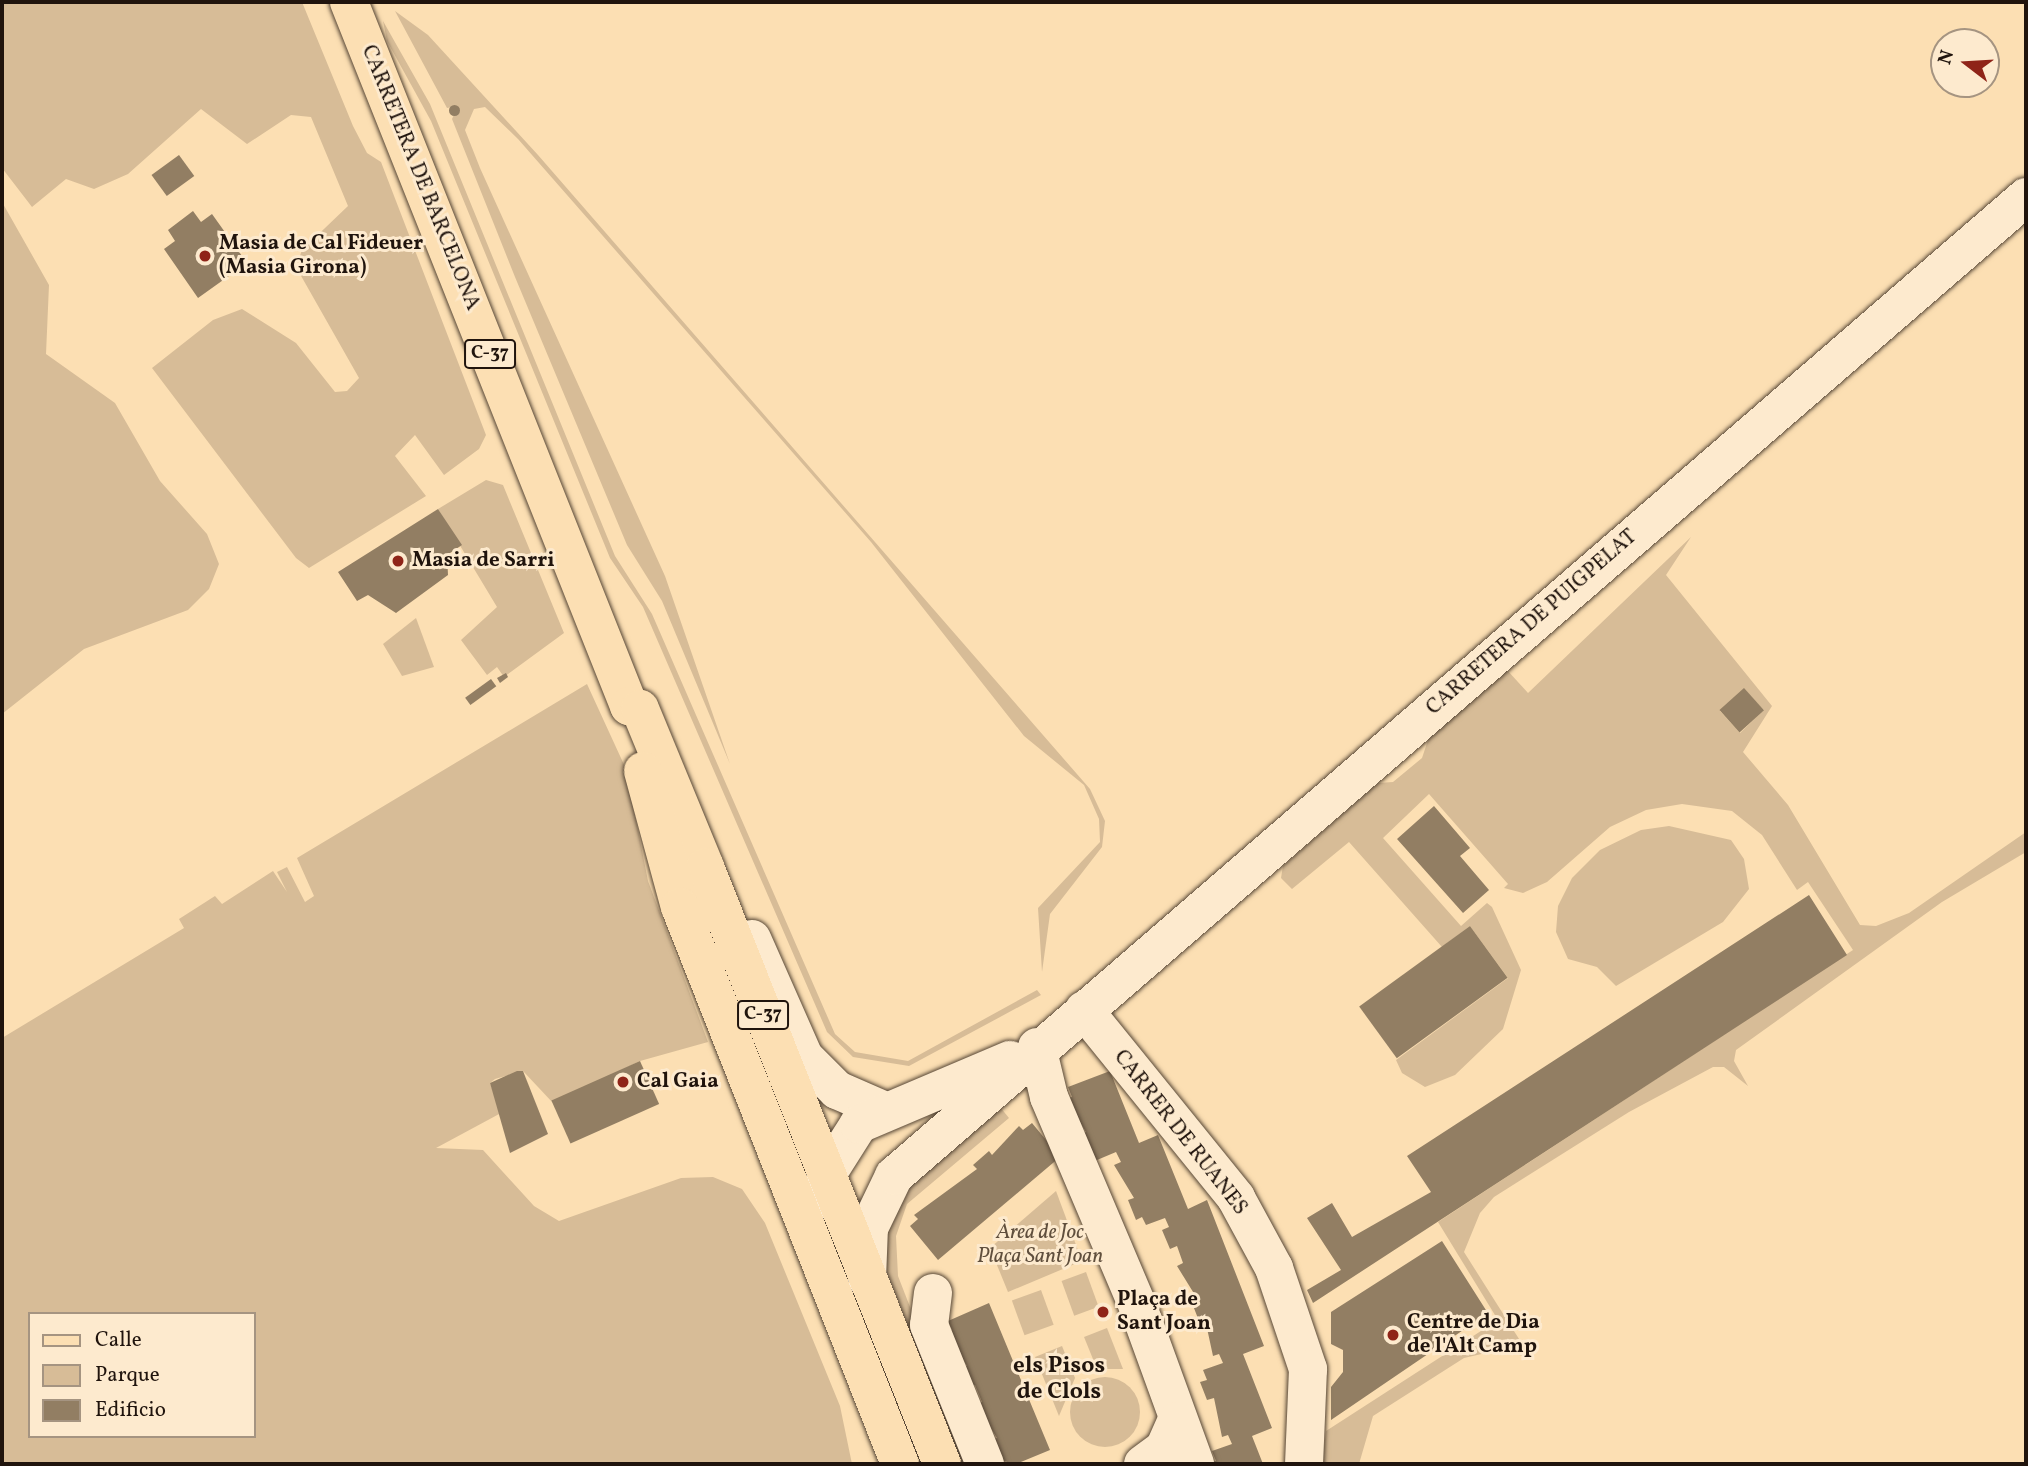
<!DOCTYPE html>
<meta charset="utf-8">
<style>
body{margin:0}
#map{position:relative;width:2028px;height:1466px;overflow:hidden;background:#fcdfb3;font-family:Vollkorn,serif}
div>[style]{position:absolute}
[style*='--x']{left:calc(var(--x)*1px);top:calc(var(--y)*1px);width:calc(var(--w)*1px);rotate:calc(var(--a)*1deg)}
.green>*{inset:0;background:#d7bc97;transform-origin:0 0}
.round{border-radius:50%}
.building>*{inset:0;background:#927e63;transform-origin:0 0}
.roads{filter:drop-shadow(0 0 2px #574736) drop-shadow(0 0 2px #574736)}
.minor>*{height:38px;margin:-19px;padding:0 19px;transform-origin:19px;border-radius:19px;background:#fdeace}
.major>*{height:38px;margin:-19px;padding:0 19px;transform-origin:19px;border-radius:19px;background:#fcdfb3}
.dots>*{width:19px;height:19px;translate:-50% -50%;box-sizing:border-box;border:4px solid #fdeace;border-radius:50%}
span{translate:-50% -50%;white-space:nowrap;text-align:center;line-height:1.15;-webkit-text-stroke:6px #fdeace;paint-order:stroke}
.shield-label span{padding:2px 5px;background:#fdeace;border:2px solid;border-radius:5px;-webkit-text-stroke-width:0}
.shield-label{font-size:19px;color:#20140d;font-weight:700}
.street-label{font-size:21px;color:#20140d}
.poi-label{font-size:21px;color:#20140d;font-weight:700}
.left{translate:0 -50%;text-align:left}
.park-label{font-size:21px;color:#604f3d;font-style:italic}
.neighbourhood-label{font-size:23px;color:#20140d;font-weight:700}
.frame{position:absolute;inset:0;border:4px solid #20140d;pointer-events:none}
.legend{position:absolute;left:28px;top:1312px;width:228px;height:126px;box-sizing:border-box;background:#fdeace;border:2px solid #a59481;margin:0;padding:9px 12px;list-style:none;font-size:21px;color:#20140d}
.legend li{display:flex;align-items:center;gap:14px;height:35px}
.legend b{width:35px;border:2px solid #a59481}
.north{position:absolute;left:1930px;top:28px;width:70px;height:70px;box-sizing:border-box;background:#fdeace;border:2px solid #a59481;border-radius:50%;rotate:287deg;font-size:19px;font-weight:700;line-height:28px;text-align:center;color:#20140d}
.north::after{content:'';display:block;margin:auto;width:24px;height:32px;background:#8f2418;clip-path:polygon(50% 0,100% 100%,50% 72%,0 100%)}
</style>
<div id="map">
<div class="green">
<i style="clip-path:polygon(2px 2px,302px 2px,353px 126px,367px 153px,381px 162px,486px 435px,479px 449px,444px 475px,415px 435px,395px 456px,426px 496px,309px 568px,296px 558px,152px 368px,213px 320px,242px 309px,296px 343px,335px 392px,347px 391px,359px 378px,296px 267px,302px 250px,348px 206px,311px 117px,291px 115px,247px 144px,201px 109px,128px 174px,94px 189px,66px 179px,32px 207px,2px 168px)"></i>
<i style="clip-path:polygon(395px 11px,428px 35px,538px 155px,1090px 789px,1105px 821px,1102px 847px,1050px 914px,1042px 972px,1038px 908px,1100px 842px,1099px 819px,1084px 785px,1024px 736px,871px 542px,518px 139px,485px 107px,474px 109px,465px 130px,480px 168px,665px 576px,730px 764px,662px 601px,627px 545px,515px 277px,452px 119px,458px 106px,447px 108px)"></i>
<i style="clip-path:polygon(383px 21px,430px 104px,615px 556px,652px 614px,835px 1034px,855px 1052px,908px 1061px,1037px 990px,1041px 995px,909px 1066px,853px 1057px,827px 1032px,643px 607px,610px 558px,431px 121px,387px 41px)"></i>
<i style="clip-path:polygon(2px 202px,49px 285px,46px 354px,115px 403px,160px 481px,207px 534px,219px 564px,209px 589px,188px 610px,84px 649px,2px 714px)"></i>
<i style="clip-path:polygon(486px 480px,503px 485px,564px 633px,504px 677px,497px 667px,487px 675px,461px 640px,497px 607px,438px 509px)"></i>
<i style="clip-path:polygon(evenodd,1691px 537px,1666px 575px,1772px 706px,1743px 752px,1788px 805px,1860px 925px,1876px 926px,1909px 913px,2026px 832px,2026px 852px,1942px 902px,1736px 1050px,1734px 1061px,1748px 1086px,1724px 1067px,1713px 1067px,1629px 1112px,1494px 1197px,1480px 1213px,1464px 1252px,1531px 1358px,1499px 1350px,1464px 1358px,1373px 1416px,1359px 1464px,1322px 1464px,1326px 1431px,1498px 1320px,1438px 1222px,1853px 950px,1808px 882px,1797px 890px,1762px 835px,1732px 811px,1682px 804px,1646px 810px,1610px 827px,1547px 882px,1523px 893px,1504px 888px,1508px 884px,1429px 794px,1383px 838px,1461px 926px,1487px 903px,1492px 907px,1521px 970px,1503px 1029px,1455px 1075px,1425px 1087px,1402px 1073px,1396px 1060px,1508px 978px,1470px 926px,1442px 947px,1349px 842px,1292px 889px,1281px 878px,1283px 866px,1378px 783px,1393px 782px,1422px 758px,1429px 737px,1507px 670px,1528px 693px,1691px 537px,1744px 689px,1764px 710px,1740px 733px,1720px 711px,1744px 689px)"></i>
<i style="clip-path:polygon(416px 618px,434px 667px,402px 676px,383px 644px)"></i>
<i style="clip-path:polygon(evenodd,587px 684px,626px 769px,648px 881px,708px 1042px,640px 1061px,553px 1103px,523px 1071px,495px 1079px,490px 1083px,501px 1113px,436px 1148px,483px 1150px,534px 1206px,559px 1221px,681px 1178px,713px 1177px,742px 1189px,765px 1223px,840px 1406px,852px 1464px,2px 1464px,2px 1038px,184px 928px,179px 919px,215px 896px,222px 904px,273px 871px,287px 892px,277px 872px,287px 867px,305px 902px,314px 896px,297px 858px,587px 684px,30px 1314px,254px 1314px,254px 1436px,30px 1436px,30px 1314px)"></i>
<i style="clip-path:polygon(1669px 826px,1731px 840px,1744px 859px,1749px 889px,1723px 922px,1616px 986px,1597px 967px,1568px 959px,1556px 932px,1558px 906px,1572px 878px,1600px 850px,1641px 830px)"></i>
<i style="clip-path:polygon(1000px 1107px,1009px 1118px,907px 1204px,896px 1236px,898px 1276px,971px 1464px,955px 1464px,885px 1286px,886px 1234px,903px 1192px)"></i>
<i style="clip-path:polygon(1056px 1191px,1082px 1261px,1008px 1292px,990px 1248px)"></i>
<i style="left:1086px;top:1272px;width:37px;height:26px;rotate:70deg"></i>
<i style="left:1041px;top:1290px;width:37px;height:31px;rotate:70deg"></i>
<i style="clip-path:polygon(1107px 1328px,1123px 1369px,1097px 1369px,1084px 1337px)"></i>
<i style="clip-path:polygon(1062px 1346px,1075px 1378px,1059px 1416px,1035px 1357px)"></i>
<i class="round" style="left:1070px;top:1377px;width:70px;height:70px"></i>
</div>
<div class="building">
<i class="round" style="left:448.5px;top:104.5px;width:11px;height:11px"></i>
<i style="left:179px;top:155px;width:26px;height:34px;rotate:54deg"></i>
<i style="clip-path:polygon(193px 211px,201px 222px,212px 214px,247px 263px,198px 298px,164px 249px,175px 241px,168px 230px)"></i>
<i style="clip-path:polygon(438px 509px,462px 545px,447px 555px,448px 575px,396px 613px,368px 595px,357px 601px,338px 572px)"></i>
<i style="clip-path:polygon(506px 673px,508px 677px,500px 683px,497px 678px)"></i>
<i style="left:491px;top:679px;width:9px;height:32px;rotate:54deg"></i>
<i style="left:1744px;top:688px;width:30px;height:33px;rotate:48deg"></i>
<i style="clip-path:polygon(1434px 806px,1470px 848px,1460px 856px,1489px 890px,1463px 913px,1397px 839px)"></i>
<i style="clip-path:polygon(1809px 895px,1847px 955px,1313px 1303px,1307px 1290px,1341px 1270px,1307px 1218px,1332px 1203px,1352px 1237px,1431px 1192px,1407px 1156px)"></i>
<i style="left:1470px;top:926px;width:64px;height:137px;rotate:54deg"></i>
<i style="left:640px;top:1061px;width:47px;height:97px;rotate:66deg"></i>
<i style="clip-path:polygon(517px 1071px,523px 1071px,548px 1134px,510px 1153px,490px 1083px)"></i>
<i style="clip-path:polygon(1110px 1071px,1139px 1143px,1158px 1135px,1188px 1209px,1207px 1200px,1264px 1346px,1243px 1354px,1272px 1428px,1252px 1436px,1263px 1464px,1208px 1464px,1216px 1461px,1212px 1451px,1232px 1444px,1228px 1435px,1222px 1437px,1214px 1398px,1207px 1400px,1200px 1382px,1207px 1380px,1203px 1370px,1223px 1363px,1219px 1354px,1213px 1356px,1205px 1319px,1199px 1321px,1192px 1303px,1198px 1300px,1177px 1266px,1183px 1263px,1177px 1246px,1170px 1249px,1162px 1230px,1169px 1227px,1165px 1218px,1146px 1225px,1142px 1217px,1136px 1220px,1128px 1200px,1134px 1198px,1114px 1165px,1121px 1162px,1116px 1152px,1097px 1160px,1088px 1155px,1080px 1135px,1086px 1132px,1066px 1099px,1072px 1097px,1068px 1087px)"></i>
<i style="clip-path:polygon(1032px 1123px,1060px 1157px,938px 1260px,910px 1226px,918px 1219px,914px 1215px,977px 1169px,973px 1165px,989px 1151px,992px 1155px,1019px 1126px,1023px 1130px)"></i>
<i style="clip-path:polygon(1442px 1241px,1491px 1318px,1475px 1322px,1331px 1420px,1331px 1387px,1343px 1372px,1343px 1350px,1331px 1344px,1331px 1312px)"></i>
<i style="clip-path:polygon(989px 1303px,1050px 1450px,1016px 1464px,999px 1460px,991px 1440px,997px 1438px,976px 1404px,982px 1402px,975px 1385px,969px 1387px,961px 1368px,967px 1366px,947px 1332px,952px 1330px,948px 1321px)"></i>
</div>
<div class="roads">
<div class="minor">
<i style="--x:752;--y:939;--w:129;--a:66.2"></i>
<i style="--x:804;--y:1057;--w:47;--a:45"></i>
<i style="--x:837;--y:1090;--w:50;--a:23.5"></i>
<i style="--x:1084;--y:1010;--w:242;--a:51"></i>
<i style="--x:1236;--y:1198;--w:80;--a:61.5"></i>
<i style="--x:1274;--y:1268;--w:107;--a:71.4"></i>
<i style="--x:1308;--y:1369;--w:95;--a:92.4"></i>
<i style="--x:1037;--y:1047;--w:51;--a:76.5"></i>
<i style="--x:1049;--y:1097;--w:228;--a:67"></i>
<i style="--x:1138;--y:1307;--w:167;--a:70"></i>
<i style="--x:819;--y:1200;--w:25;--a:-74"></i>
<i style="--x:826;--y:1176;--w:62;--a:-57.6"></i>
<i style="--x:859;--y:1124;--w:164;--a:-23"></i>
<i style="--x:867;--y:1279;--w:51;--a:-87.8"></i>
<i style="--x:869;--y:1228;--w:58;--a:-64.3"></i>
<i style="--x:894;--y:1176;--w:1497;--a:-40.85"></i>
<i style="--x:933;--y:1293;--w:32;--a:97"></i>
<i style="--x:929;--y:1325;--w:150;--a:68.1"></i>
<i style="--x:1143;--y:1464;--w:26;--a:-36"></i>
<i style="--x:1164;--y:1449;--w:30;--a:-66"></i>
</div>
<div class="major">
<i style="--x:349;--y:2;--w:758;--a:68.31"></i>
<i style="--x:629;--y:706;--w:11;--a:15"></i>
<i style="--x:640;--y:709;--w:171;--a:67.6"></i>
<i style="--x:705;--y:867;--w:642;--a:68.35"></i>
<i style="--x:643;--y:771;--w:141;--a:74.8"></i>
<i style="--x:680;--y:907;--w:599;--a:68.45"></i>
</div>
</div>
<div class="dots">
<i style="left:205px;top:256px;background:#8f2418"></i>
<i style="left:398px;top:561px;background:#8f2418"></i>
<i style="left:623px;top:1082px;background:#8f2418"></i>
<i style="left:1103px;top:1312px;background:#8f2418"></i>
<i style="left:1393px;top:1335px;background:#8f2418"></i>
</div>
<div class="shield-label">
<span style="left:490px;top:354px">C-37</span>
<span style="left:763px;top:1015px">C-37</span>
</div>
<div class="street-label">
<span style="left:420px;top:178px;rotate:68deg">CARRETERA DE BARCELONA</span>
<span style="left:1532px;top:623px;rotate:-41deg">CARRETERA DE PUIGPELAT</span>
<span style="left:1180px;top:1133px;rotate:52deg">CARRER DE RUANES</span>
</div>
<div class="poi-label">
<span class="left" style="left:219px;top:256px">Masia de Cal Fideuer<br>(Masia Girona)</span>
<span class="left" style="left:412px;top:561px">Masia de Sarri</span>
<span class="left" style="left:637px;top:1082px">Cal Gaia</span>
<span class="left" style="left:1117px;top:1312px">Plaça de<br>Sant Joan</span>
<span class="left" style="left:1407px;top:1335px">Centre de Dia<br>de l'Alt Camp</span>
</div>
<div class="park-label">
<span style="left:1040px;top:1245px">Àrea de Joc<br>Plaça Sant Joan</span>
</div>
<div class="neighbourhood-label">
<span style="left:1059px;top:1379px">els Pisos<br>de Clols</span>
</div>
<div class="frame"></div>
<ul class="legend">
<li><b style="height:9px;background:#fcdfb3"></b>Calle</li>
<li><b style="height:19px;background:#d7bc97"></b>Parque</li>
<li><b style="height:19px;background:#927e63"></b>Edificio</li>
</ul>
<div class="north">N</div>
</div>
